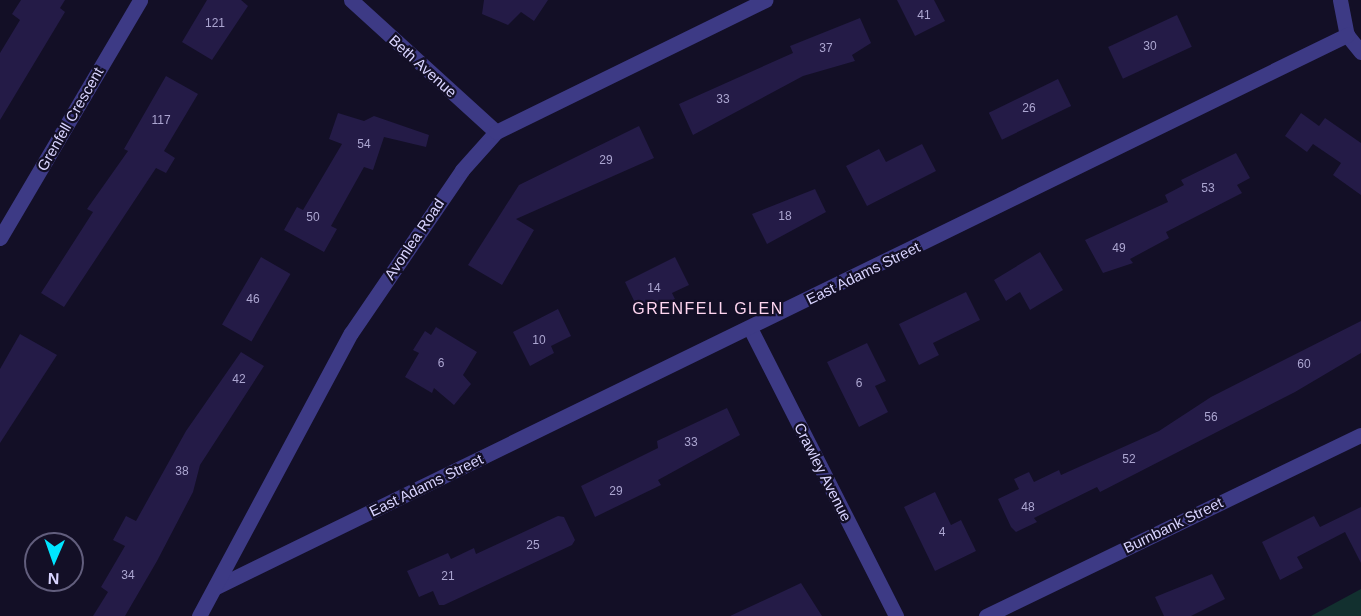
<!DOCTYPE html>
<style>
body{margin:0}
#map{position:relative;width:1361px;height:616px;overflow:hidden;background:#130f26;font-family:Arial,sans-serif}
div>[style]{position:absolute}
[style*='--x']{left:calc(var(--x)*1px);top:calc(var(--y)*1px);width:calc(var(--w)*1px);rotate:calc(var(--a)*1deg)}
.green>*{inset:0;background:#12302f}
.building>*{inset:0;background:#241b47;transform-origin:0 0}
.minor>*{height:15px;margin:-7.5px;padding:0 7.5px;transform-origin:7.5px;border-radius:7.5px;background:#3d3a85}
.tertiary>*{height:15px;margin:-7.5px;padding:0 7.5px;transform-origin:7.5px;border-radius:7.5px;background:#3d3a85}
span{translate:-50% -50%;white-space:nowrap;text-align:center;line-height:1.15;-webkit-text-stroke:4.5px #130f26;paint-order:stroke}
.number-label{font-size:12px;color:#aca6d1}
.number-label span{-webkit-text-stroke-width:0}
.street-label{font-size:15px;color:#d9d4ff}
.neighbourhood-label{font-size:16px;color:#ffd6f0;letter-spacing:1.5px}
.north{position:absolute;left:24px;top:532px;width:60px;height:60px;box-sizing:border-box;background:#130f26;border:2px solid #625e7d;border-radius:50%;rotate:182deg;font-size:16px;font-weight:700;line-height:24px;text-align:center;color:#d9d4ff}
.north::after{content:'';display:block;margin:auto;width:21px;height:27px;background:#00e5ff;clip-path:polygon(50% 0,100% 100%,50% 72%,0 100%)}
</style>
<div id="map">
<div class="green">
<i style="clip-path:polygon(1361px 589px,1361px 616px,1311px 616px)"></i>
</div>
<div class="building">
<i style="clip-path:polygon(21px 0,65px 0,60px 8px,65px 12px,0 120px,0 53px,20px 20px,12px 14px)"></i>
<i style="clip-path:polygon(207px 0,241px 0,248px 6px,212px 60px,182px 42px)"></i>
<i style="clip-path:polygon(484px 0,548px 0,534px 21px,521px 12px,508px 25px,482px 14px)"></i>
<i style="clip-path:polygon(897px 0,934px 0,945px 21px,915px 36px)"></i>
<i style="left:1177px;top:15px;width:35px;height:76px;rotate:65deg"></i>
<i style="clip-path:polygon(860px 18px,871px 43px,852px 55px,855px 61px,803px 76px,693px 135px,679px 104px,793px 53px,790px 46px)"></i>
<i style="clip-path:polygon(166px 76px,198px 94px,164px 151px,175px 158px,166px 173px,156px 168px,64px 307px,41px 293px,93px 212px,87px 209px,128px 151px,124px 149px)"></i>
<i style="left:1058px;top:79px;width:30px;height:77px;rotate:64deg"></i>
<i style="clip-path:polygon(338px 113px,364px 121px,374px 116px,429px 135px,426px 147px,384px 137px,373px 170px,364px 167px,331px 226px,337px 229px,324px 252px,284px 230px,297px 207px,303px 210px,342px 144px,329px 139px)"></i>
<i style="clip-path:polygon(1301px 113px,1319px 126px,1325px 118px,1361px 143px,1361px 195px,1333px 175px,1341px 163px,1313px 144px,1307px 152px,1285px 136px)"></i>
<i style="clip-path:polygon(639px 126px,654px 158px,516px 219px,534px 230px,502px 285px,468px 265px,519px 185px)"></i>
<i style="clip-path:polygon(922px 144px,936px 171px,867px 206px,846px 166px,879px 149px,886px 162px)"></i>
<i style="clip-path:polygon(1236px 153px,1250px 178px,1237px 185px,1242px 193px,1166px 232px,1169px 238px,1130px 259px,1133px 263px,1103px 273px,1085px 240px,1168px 202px,1165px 195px,1184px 185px,1181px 180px)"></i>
<i style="clip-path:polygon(815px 189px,826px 212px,767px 244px,752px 214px)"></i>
<i style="clip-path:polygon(1040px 252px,1063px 290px,1030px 310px,1020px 292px,1006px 301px,994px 280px)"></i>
<i style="left:261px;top:257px;width:34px;height:78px;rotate:30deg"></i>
<i style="clip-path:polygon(675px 257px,689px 285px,672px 293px,675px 299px,644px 314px,639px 311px,625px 282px)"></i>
<i style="clip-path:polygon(966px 292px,980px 320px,933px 343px,939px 355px,919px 365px,899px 324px)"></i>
<i style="clip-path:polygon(558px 309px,571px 336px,551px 346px,554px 353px,530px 366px,513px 332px)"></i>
<i style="clip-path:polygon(1361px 321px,1361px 353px,1295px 392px,1100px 492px,1097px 487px,1034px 518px,1037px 522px,1016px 532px,1011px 527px,998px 499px,1019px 489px,1014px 479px,1029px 472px,1034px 482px,1059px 470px,1061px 475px,1159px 431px,1211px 397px)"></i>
<i style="clip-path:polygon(436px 327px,477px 352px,463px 375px,471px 384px,454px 405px,434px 388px,432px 393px,405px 377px,419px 353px,413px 350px,425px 331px,431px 335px)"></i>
<i style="clip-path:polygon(20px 334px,57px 355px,0 443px,0 369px)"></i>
<i style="clip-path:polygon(867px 343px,886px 381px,875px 386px,888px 412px,859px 427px,827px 362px)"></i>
<i style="clip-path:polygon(241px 352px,264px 366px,200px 465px,193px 492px,157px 561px,125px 616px,93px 616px,108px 592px,101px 587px,125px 546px,113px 540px,126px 516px,136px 521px,186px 431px)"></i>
<i style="clip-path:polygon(727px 408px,740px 435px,658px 480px,661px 485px,595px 517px,581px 486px,658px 448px,657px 441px)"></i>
<i style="clip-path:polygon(935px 492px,951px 525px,961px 520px,976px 551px,935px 571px,904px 507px)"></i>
<i style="clip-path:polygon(1361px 507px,1361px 563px,1345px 532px,1297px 557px,1303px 568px,1280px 580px,1262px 542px,1314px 516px,1320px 527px)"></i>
<i style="clip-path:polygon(558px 516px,564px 517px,575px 540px,572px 545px,444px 605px,439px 605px,433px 591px,419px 597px,407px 571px,448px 553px,451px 559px,474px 548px,476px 554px)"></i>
<i style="clip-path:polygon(1212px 574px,1225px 599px,1191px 616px,1164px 616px,1155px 597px)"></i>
<i style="clip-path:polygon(801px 583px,822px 616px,730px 616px,784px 591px)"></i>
</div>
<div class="minor">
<i style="--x:351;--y:0;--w:196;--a:42.3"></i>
<i style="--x:1340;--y:0;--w:36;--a:79"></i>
<i style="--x:1347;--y:35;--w:22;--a:51"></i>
<i style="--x:750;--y:328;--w:323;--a:63.1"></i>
<i style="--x:216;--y:587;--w:1259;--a:-26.02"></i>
<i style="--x:199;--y:616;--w:321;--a:-61.8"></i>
<i style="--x:351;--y:333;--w:197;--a:-55.7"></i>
<i style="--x:462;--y:170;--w:51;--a:-48.2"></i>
<i style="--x:496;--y:132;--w:300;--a:-26.1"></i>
<i style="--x:986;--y:616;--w:416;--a:-25.8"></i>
</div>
<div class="tertiary">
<i style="--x:0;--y:238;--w:276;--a:-59.5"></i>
</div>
<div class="number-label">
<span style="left:924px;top:16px">41</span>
<span style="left:215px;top:24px">121</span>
<span style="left:1150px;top:47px">30</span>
<span style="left:826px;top:49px">37</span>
<span style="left:723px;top:100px">33</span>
<span style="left:1029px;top:109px">26</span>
<span style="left:161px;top:121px">117</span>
<span style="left:364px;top:145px">54</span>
<span style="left:606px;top:161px">29</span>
<span style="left:1208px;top:189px">53</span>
<span style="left:785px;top:217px">18</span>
<span style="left:313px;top:218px">50</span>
<span style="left:1119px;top:249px">49</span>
<span style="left:654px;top:289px">14</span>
<span style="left:253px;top:300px">46</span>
<span style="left:539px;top:341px">10</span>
<span style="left:441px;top:364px">6</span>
<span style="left:1304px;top:365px">60</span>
<span style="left:239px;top:380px">42</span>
<span style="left:859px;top:384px">6</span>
<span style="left:1211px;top:418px">56</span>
<span style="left:691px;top:443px">33</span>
<span style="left:1129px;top:460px">52</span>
<span style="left:182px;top:472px">38</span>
<span style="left:616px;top:492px">29</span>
<span style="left:1028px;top:508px">48</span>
<span style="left:942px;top:533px">4</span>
<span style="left:533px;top:546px">25</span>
<span style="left:128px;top:576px">34</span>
<span style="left:448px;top:577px">21</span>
</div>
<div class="street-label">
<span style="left:423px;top:66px;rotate:42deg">Beth Avenue</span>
<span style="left:70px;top:119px;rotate:-60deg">Grenfell Crescent</span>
<span style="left:414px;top:239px;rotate:-56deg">Avonlea Road</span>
<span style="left:863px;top:273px;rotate:-26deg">East Adams Street</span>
<span style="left:823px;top:472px;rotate:63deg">Crawley Avenue</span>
<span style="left:426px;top:485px;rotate:-26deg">East Adams Street</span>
<span style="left:1173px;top:525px;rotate:-26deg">Burnbank Street</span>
</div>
<div class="neighbourhood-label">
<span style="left:708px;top:309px">GRENFELL GLEN</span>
</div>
<div class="north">N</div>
</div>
